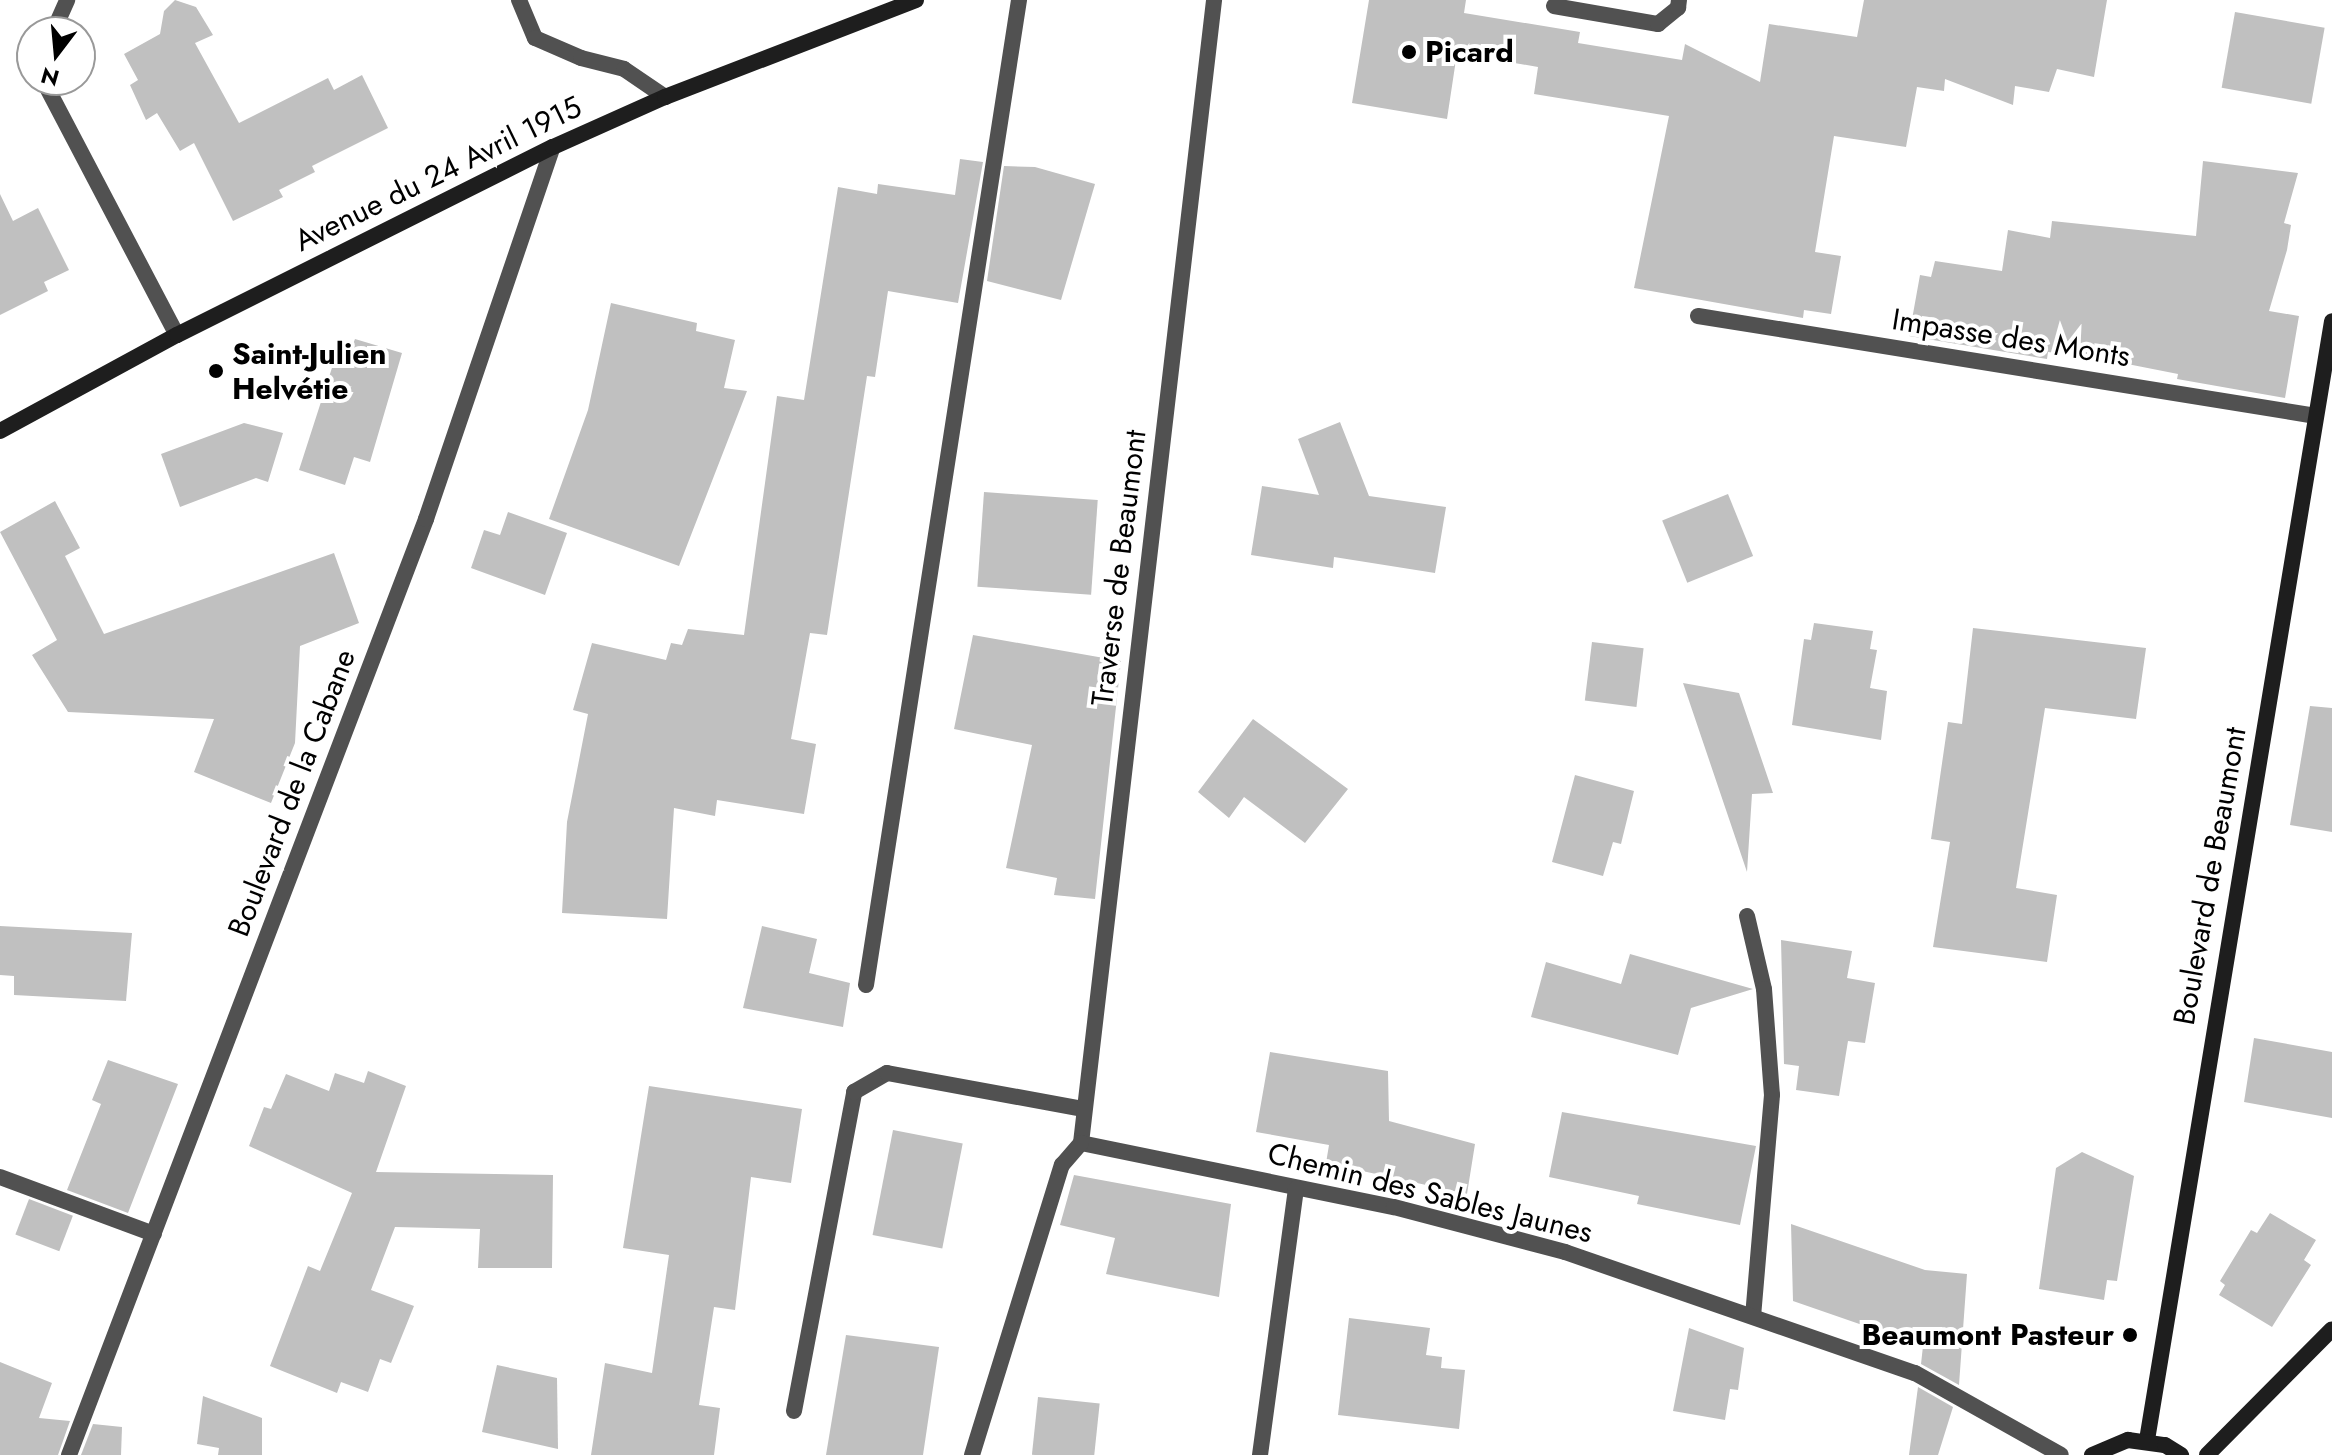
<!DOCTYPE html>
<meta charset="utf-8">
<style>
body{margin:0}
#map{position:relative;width:2332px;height:1455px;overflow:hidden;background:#fff;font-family:Jost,sans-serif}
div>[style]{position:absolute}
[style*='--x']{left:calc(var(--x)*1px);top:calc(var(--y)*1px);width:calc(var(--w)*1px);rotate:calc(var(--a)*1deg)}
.building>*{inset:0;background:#c0c0c0;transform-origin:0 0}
.lane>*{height:16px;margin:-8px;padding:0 8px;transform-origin:8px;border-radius:8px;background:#515151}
.street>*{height:16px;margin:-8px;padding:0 8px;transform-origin:8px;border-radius:8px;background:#515151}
.secondary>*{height:16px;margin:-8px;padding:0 8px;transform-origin:8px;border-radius:8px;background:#1e1e1e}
.dots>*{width:22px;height:22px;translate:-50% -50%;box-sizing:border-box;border:4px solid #fff;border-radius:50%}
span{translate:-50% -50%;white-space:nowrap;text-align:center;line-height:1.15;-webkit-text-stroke:8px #fff;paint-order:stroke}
.poi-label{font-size:30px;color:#000;font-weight:700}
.left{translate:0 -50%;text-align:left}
.right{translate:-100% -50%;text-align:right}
.street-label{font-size:30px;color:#000}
.north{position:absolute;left:16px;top:16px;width:80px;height:80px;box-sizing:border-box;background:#fff;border:2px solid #999;border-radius:50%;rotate:196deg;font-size:22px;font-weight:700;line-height:32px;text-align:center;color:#000}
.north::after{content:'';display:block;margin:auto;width:28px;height:36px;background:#000;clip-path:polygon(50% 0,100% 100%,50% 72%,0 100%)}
</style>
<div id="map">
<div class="building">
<i style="clip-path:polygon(175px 0,196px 7px,213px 35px,195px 43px,239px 123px,328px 78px,334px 90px,362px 75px,388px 128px,312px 166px,315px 172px,279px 190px,283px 197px,233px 221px,194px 143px,180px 151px,157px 113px,146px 120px,130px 85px,138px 80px,124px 54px,160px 34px,164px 11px)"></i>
<i style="clip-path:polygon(1369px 0,1466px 0,1464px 13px,1580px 32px,1578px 43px,1682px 60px,1685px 44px,1760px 82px,1769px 24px,1857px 37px,1864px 0,2107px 0,2094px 77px,2057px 69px,2049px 92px,2015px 86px,2013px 105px,1945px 79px,1944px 91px,1917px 87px,1906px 147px,1834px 136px,1815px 252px,1841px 256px,1831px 314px,1804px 310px,1803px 318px,1634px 288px,1669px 116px,1534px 94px,1538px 67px,1457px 53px,1447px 119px,1352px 103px)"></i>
<i style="left:2235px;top:12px;width:91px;height:77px;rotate:10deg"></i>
<i style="clip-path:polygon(960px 159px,983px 162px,958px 303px,888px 291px,875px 377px,867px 376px,827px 635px,810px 633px,791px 739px,816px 744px,804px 814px,717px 800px,715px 816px,674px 808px,667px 919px,562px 913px,567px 822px,588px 714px,573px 710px,592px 643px,666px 660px,671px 643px,682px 645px,688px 629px,744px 635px,777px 396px,804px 400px,838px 187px,877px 194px,878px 184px,955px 195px)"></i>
<i style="clip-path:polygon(2203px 161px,2298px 173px,2284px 223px,2291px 225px,2287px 250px,2269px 311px,2299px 316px,2285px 398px,2177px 379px,2178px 374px,2102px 359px,2048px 352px,2047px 359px,1909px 336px,1920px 275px,1931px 277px,1935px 261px,2002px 271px,2008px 230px,2050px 238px,2052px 221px,2196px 236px)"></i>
<i style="clip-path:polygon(1004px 166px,1035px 167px,1095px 184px,1061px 300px,987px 281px)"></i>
<i style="clip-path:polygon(0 194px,13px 221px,38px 208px,69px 270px,44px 282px,48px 291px,0 315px)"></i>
<i style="clip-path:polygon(611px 303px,697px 323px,696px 331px,735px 340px,724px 388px,747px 391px,679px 566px,549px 519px,588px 410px)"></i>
<i style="clip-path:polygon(355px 339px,402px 353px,370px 462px,354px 457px,345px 485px,299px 470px,339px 346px,351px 349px)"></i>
<i style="clip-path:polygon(1340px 422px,1369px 496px,1446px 507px,1435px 573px,1334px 557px,1333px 568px,1251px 555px,1262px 486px,1319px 495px,1298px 439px)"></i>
<i style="clip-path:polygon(244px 423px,283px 433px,268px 482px,256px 478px,180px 507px,161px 454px)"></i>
<i style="left:984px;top:492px;width:114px;height:95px;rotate:4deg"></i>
<i style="left:1728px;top:494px;width:67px;height:71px;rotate:68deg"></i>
<i style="clip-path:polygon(55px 501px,80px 548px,65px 556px,104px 634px,334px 553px,359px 623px,300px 646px,295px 743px,271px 803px,194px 772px,214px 719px,68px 712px,32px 655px,57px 640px,0 532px)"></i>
<i style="clip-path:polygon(508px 512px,567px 533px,545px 595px,471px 568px,484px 530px,500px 535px)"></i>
<i style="clip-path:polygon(1814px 623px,1873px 631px,1870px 649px,1877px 650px,1870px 688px,1887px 691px,1881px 740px,1792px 725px,1804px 639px,1811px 640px)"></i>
<i style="clip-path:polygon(1973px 628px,2146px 648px,2136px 719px,2045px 708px,2016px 888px,2057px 895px,2047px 962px,1933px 947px,1950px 842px,1931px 839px,1948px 722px,1962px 724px)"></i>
<i style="clip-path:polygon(973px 635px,1121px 661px,1095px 899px,1054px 895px,1057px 878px,1006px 868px,1032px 745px,954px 729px)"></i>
<i style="left:1592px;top:642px;width:52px;height:59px;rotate:7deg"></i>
<i style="clip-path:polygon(1683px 683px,1739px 693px,1773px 793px,1752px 794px,1747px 872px)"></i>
<i style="clip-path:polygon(2310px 706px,2332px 708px,2332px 832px,2290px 825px)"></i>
<i style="clip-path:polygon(1253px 719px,1348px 789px,1305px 843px,1244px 797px,1229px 818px,1198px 792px)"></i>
<i style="clip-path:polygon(1575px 775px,1634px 791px,1621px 844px,1613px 842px,1603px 876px,1552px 862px)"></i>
<i style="clip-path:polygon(0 926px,132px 933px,126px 1001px,14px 995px,14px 976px,0 975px)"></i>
<i style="clip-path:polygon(762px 926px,817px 939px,809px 973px,850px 983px,843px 1027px,743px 1008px)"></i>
<i style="clip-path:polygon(1781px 940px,1852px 951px,1847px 978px,1875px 983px,1865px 1043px,1848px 1041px,1839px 1096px,1796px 1090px,1799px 1066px,1784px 1064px)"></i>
<i style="clip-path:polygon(1630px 954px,1753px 989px,1691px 1008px,1678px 1055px,1531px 1017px,1546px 962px,1621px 984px)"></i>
<i style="clip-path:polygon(2254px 1038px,2332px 1052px,2332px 1118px,2244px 1102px)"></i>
<i style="clip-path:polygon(1270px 1052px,1388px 1071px,1389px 1121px,1475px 1144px,1467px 1194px,1326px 1163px,1329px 1145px,1256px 1132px)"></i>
<i style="clip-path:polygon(108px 1060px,178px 1084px,128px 1213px,67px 1190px,101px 1104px,92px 1100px)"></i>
<i style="clip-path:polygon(368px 1071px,406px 1086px,376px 1172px,553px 1175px,552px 1268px,478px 1268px,480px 1229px,395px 1227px,371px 1290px,414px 1306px,391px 1363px,380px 1359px,368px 1392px,341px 1382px,337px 1393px,270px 1366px,308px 1266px,320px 1271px,352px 1193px,249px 1146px,264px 1107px,271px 1109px,286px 1074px,329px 1091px,335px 1073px,364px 1083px)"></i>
<i style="clip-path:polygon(649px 1086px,802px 1109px,791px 1183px,751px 1177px,735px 1310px,714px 1307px,699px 1405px,720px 1408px,714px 1455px,591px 1455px,605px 1363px,652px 1373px,669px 1255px,623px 1248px)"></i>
<i style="clip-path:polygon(1562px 1112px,1756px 1146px,1740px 1225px,1637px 1204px,1639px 1196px,1549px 1177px)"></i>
<i style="left:893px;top:1130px;width:71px;height:107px;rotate:11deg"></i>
<i style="clip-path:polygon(2082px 1152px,2134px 1176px,2117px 1281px,2107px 1280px,2104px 1300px,2039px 1289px,2056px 1168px)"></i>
<i style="clip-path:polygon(1074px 1175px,1231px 1204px,1219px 1297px,1106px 1274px,1115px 1238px,1060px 1225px)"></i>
<i style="left:29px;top:1199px;width:47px;height:38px;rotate:21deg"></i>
<i style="clip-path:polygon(2270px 1213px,2316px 1240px,2304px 1260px,2311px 1265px,2272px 1327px,2219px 1295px,2225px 1285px,2220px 1281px,2251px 1230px,2257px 1233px)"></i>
<i style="clip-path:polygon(1791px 1224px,1925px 1270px,1967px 1274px,1959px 1385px,1921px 1364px,1923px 1346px,1793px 1301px)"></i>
<i style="clip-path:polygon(1349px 1318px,1430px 1328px,1426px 1355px,1442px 1357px,1441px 1368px,1465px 1370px,1459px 1429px,1338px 1415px)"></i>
<i style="clip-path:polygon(1689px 1328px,1744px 1348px,1738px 1390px,1730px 1389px,1725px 1420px,1673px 1411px)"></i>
<i style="clip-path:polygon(846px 1335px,939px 1347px,923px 1455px,826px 1455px)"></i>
<i style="clip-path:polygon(0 1362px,52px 1383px,39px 1418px,70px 1421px,58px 1455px,0 1455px)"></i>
<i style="clip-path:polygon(497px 1365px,557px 1378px,558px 1449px,482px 1432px)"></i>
<i style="clip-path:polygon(1918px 1387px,1953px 1407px,1938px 1455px,1909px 1455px)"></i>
<i style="clip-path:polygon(203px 1396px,262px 1418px,262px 1455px,218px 1455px,219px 1448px,197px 1444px)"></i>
<i style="left:1038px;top:1397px;width:62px;height:58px;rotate:6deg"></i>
<i style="clip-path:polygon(93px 1424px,122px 1427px,121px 1455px,81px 1455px)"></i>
</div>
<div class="lane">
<i style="--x:519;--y:0;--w:41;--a:67.2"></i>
<i style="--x:535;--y:38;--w:50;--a:23.5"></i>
<i style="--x:581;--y:58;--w:44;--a:14.3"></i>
<i style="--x:624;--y:69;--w:50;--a:34.3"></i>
<i style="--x:1554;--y:6;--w:106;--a:9.8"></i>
<i style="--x:1658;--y:24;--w:26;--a:-39"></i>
<i style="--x:1678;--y:8;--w:8;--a:-83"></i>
<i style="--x:1698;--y:316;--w:626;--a:9.19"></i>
<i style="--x:1747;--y:916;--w:75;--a:76.9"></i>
<i style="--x:1764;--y:989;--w:106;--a:85.7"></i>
<i style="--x:1772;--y:1095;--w:221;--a:94.9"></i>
<i style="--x:794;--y:1411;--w:325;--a:-79.3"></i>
<i style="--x:854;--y:1092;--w:38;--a:-30"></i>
<i style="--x:887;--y:1073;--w:200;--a:10.4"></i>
</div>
<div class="street">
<i style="--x:53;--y:32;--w:35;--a:-66"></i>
<i style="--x:43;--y:80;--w:288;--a:62.3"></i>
<i style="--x:866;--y:985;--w:997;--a:-81.17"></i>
<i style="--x:1081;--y:1143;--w:1151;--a:-83.36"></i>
<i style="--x:1081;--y:1143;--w:319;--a:11.6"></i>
<i style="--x:1394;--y:1207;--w:177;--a:14.7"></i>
<i style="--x:1565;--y:1252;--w:370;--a:19.1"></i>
<i style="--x:1915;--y:1373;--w:167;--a:29.3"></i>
<i style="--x:0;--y:1177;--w:164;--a:20.3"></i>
<i style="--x:69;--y:1455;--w:1002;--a:-69.12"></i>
<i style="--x:426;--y:519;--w:393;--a:-71.2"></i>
<i style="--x:972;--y:1455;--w:304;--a:-72.8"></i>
<i style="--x:1062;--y:1165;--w:29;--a:-49"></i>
<i style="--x:1260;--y:1455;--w:269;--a:-82.3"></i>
</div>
<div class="secondary">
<i style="--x:0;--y:431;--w:201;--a:-28.5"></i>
<i style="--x:177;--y:335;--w:420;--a:-26.6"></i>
<i style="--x:553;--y:147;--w:123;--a:-24.1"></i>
<i style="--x:665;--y:97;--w:269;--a:-21.1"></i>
<i style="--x:2147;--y:1440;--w:1134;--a:-80.61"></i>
<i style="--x:2092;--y:1455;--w:39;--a:-23"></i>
<i style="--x:2128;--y:1440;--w:37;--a:8"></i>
<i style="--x:2165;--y:1445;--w:19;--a:32"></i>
<i style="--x:2207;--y:1455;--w:177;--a:-45.2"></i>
</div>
<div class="dots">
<i style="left:1409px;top:52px;background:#000"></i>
<i style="left:216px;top:371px;background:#000"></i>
<i style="left:2130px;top:1335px;background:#000"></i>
</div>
<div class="poi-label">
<span class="left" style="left:1425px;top:52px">Picard</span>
<span class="left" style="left:232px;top:371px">Saint-Julien<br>Helvétie</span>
<span class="right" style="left:2114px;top:1335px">Beaumont Pasteur</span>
</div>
<div class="street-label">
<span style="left:438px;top:174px;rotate:-26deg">Avenue du 24 Avril 1915</span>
<span style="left:2011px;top:338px;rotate:9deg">Impasse des Monts</span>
<span style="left:1119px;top:568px;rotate:-83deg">Traverse de Beaumont</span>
<span style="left:292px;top:793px;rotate:-69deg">Boulevard de la Cabane</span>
<span style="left:2210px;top:876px;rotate:-80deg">Boulevard de Beaumont</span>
<span style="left:1430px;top:1193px;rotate:14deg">Chemin des Sables Jaunes</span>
</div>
<div class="north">N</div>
</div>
